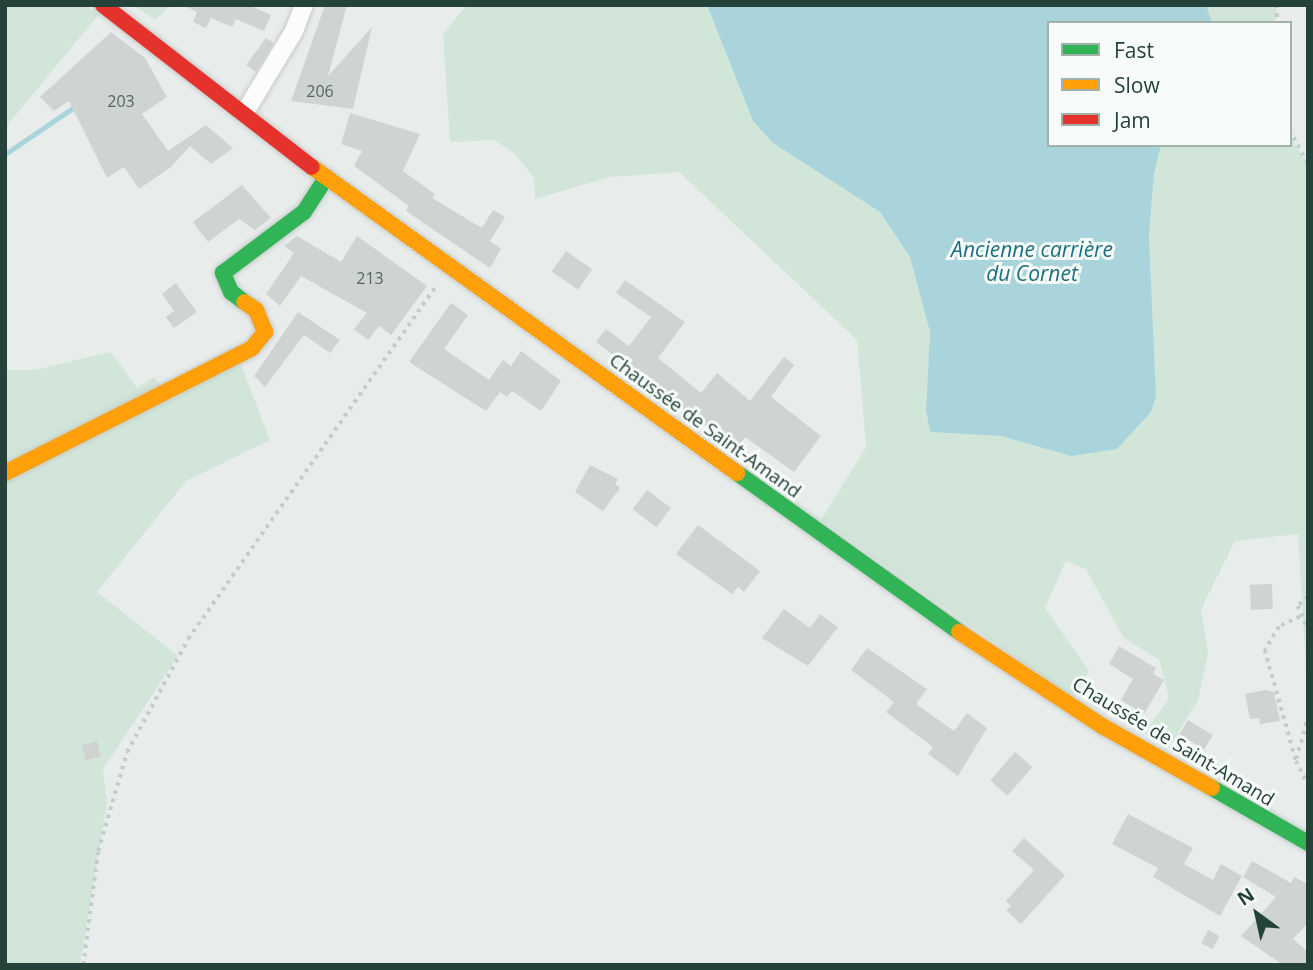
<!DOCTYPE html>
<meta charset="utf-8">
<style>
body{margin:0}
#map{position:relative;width:1313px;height:970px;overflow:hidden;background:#e8edeb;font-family:"Open Sans",sans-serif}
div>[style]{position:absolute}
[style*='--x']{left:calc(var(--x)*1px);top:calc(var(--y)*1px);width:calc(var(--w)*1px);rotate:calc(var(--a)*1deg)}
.green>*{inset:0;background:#d1e6d8;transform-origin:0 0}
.water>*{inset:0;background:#a9d4db}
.stream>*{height:5px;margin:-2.5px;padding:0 2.5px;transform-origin:2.5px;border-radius:2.5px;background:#a9d4db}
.building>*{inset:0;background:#cfd4d2;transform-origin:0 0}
.path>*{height:3.5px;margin-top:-1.75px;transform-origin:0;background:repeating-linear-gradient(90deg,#c3ccca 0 3.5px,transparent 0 8.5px)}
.roads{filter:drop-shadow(0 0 2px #c5cac8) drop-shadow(0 0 2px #c5cac8)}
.street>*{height:18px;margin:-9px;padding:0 9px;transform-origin:9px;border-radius:9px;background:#fcfcfc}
.fast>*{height:16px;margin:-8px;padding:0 8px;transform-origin:8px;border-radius:8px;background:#30b455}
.slow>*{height:16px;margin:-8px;padding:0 8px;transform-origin:8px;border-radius:8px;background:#ff9f0a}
.jam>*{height:16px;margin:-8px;padding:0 8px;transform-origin:8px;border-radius:8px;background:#e5322d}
span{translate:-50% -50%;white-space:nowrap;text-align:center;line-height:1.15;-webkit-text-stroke:6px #f7fbf9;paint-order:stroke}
.number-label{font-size:16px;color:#506761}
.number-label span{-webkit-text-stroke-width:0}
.street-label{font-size:19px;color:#24423a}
.water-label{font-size:21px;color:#1c6f80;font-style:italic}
.frame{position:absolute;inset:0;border:7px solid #24423a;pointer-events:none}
.legend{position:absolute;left:1047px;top:21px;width:245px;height:126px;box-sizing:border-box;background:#f7fbf9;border:2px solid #a3b1ad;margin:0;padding:9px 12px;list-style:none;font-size:21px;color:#24423a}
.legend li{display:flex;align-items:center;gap:14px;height:35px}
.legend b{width:35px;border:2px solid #a3b1ad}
.north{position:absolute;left:1222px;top:879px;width:70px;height:70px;-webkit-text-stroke:5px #f7fbf9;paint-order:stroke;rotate:327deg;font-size:19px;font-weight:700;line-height:28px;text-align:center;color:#24423a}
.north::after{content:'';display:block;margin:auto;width:24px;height:32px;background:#24423a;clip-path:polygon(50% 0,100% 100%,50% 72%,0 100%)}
</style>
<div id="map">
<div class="green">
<i style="clip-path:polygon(5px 5px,85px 5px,99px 14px,5px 128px)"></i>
<i style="clip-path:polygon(133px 5px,171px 5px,155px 20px)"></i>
<i style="clip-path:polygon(467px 5px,707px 5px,753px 121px,773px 143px,880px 212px,910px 257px,930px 332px,926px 410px,930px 432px,1001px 436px,1071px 456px,1151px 412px,1156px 396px,1149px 235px,1154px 174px,1161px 145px,1290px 145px,1290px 128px,1292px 139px,1308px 164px,1308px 705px,1298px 534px,1235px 541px,1201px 609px,1208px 653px,1198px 700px,1169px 748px,1144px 733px,1169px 699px,1159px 660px,1123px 637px,1086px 569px,1066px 561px,1045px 608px,1089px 671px,1073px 698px,821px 520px,866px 447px,857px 340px,679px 172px,610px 177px,535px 199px,534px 178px,514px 153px,494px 140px,450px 142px,443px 34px)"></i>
<i style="left:1206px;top:5px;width:70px;height:19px"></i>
<i style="clip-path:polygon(111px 352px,137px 388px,154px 377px,167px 393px,238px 357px,270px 440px,186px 481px,97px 592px,178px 656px,103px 769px,107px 803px,80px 965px,5px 965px,5px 370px,34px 370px)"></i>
</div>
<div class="water">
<i style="clip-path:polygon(707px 5px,1206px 5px,1212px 23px,1049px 23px,1049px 145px,1161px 145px,1154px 174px,1149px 235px,1156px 396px,1151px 412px,1117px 449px,1071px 456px,1001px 436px,930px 432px,926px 410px,930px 332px,910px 257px,880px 212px,773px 143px,753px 121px)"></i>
</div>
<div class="stream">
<i style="--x:5;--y:154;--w:87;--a:-34.2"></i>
</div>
<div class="building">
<i style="clip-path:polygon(183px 5px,249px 5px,271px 15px,264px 31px,236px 19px,232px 27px,211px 18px,206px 28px,193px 22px,197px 12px)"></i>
<i style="clip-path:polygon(325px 5px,347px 5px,328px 76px,372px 27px,353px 109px,291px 101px)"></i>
<i style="clip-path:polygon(111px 32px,145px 58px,167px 97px,142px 114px,168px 151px,206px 125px,233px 148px,211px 164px,190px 146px,171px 167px,139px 189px,124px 167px,107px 178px,69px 101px,54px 111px,40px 97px)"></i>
<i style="clip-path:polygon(266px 38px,274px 43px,256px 72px,246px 65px)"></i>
<i style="clip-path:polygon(350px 113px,420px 134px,403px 171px,435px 194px,432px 198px,482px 228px,493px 210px,505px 217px,490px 241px,501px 249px,490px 268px,406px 211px,409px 206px,354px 166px,362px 151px,341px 144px)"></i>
<i style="clip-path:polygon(242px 185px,271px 218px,255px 230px,239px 219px,208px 242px,193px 222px)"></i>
<i style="clip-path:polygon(297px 236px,341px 262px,357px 236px,427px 286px,391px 335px,379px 326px,368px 340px,354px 329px,367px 313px,301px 276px,280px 306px,266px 294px,294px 253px,284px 246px)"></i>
<i style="left:566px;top:251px;width:32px;height:25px;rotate:35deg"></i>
<i style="clip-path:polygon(625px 280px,685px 322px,658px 358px,701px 393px,717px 373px,750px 401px,784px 357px,794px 365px,771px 397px,821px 436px,794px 472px,745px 437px,736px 449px,596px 342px,606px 329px,629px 346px,651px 317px,616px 293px)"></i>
<i style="clip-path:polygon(176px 283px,197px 312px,174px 328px,166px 317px,174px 311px,162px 294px)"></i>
<i style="clip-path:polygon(451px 303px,468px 315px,444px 349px,489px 380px,503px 360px,511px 366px,521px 351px,561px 381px,541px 411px,512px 391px,507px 397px,500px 392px,486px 411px,409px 362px)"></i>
<i style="clip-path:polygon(298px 312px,340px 340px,330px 353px,304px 335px,265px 387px,254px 376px)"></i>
<i style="clip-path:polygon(590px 465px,618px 479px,615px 484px,620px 488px,603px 511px,575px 492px)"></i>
<i style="left:647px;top:490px;width:30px;height:24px;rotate:37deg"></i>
<i style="clip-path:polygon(698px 525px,760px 571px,744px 592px,738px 587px,732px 594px,676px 554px)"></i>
<i style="left:1272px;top:584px;width:25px;height:22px;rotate:88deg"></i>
<i style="clip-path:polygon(784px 609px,810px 628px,820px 614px,838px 627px,808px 666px,762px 638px)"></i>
<i style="clip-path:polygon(1119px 646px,1156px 668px,1153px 674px,1164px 680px,1144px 714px,1121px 700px,1133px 679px,1109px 664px)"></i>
<i style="clip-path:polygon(867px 648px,927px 689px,916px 704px,954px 731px,967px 713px,987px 728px,958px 776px,928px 754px,933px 747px,886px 712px,894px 702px,851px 670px)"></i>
<i style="clip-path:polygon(1265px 690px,1274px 692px,1280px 721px,1260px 724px,1259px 718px,1250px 719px,1245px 694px)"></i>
<i style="left:1188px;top:720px;width:29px;height:17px;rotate:31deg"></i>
<i style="left:97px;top:741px;width:16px;height:16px;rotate:75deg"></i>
<i style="left:1015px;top:752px;width:23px;height:38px;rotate:41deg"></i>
<i style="clip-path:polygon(1128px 814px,1193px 848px,1184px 864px,1213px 880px,1221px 864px,1242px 876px,1220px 916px,1153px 877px,1158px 868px,1112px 844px)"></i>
<i style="clip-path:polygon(1024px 838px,1065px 875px,1021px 924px,1006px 910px,1011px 906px,1006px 901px,1034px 870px,1012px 851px)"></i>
<i style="clip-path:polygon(1252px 861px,1291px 883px,1294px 877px,1308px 884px,1308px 923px,1293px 939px,1308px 952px,1308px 965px,1283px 965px,1241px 936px,1276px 897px,1243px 877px)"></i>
<i style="left:1208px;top:930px;width:13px;height:15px;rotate:27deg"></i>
</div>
<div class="path">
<i style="--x:1276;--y:5;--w:18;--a:84"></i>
<i style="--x:1290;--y:130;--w:38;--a:62"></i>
<i style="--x:1308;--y:597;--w:13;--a:138"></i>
<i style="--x:1298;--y:606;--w:26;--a:67"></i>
<i style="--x:1300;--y:617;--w:23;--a:155"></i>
<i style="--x:1279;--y:627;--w:27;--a:121"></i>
<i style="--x:1265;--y:650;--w:115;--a:74.4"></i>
<i style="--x:1296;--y:761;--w:27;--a:63"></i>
<i style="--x:1296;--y:759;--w:44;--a:-74.1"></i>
<i style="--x:83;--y:965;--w:115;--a:-82.5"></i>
<i style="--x:98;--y:851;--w:103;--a:-73.7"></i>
<i style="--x:127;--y:752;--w:128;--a:-61.6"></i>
<i style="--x:188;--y:639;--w:431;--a:-54.9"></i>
</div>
<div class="roads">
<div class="street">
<i style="--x:245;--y:112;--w:95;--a:-58.8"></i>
<i style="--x:294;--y:31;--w:28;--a:-69"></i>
</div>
<div class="fast">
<i style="--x:244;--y:302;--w:16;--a:-142"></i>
<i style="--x:231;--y:292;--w:21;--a:-113"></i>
<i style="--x:223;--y:273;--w:101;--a:-37"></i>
<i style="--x:304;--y:212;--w:40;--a:-57.1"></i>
<i style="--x:737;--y:473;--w:273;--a:35.6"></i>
<i style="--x:1212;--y:788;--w:111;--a:29.8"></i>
</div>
<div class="slow">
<i style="--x:312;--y:167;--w:524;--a:35.75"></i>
<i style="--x:5;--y:473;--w:277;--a:-26.8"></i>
<i style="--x:252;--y:348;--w:21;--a:-51"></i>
<i style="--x:265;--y:332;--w:24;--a:-112"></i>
<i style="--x:256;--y:310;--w:14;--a:-146"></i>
<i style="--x:959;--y:632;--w:171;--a:33.3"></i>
<i style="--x:1102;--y:726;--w:126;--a:29.4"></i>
</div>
<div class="jam">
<i style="--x:103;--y:5;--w:264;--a:37.8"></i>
</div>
</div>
<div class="number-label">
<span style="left:320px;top:91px">206</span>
<span style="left:121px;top:101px">203</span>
<span style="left:370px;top:278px">213</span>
</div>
<div class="street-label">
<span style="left:705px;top:426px;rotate:36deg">Chaussée de Saint-Amand</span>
<span style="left:1173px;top:742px;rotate:31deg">Chaussée de Saint-Amand</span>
</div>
<div class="water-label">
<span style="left:1032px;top:261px">Ancienne carrière<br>du Cornet</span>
</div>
<div class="frame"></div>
<ul class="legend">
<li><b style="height:9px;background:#30b455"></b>Fast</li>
<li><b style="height:9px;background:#ff9f0a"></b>Slow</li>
<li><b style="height:9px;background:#e5322d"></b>Jam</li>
</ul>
<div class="north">N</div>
</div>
